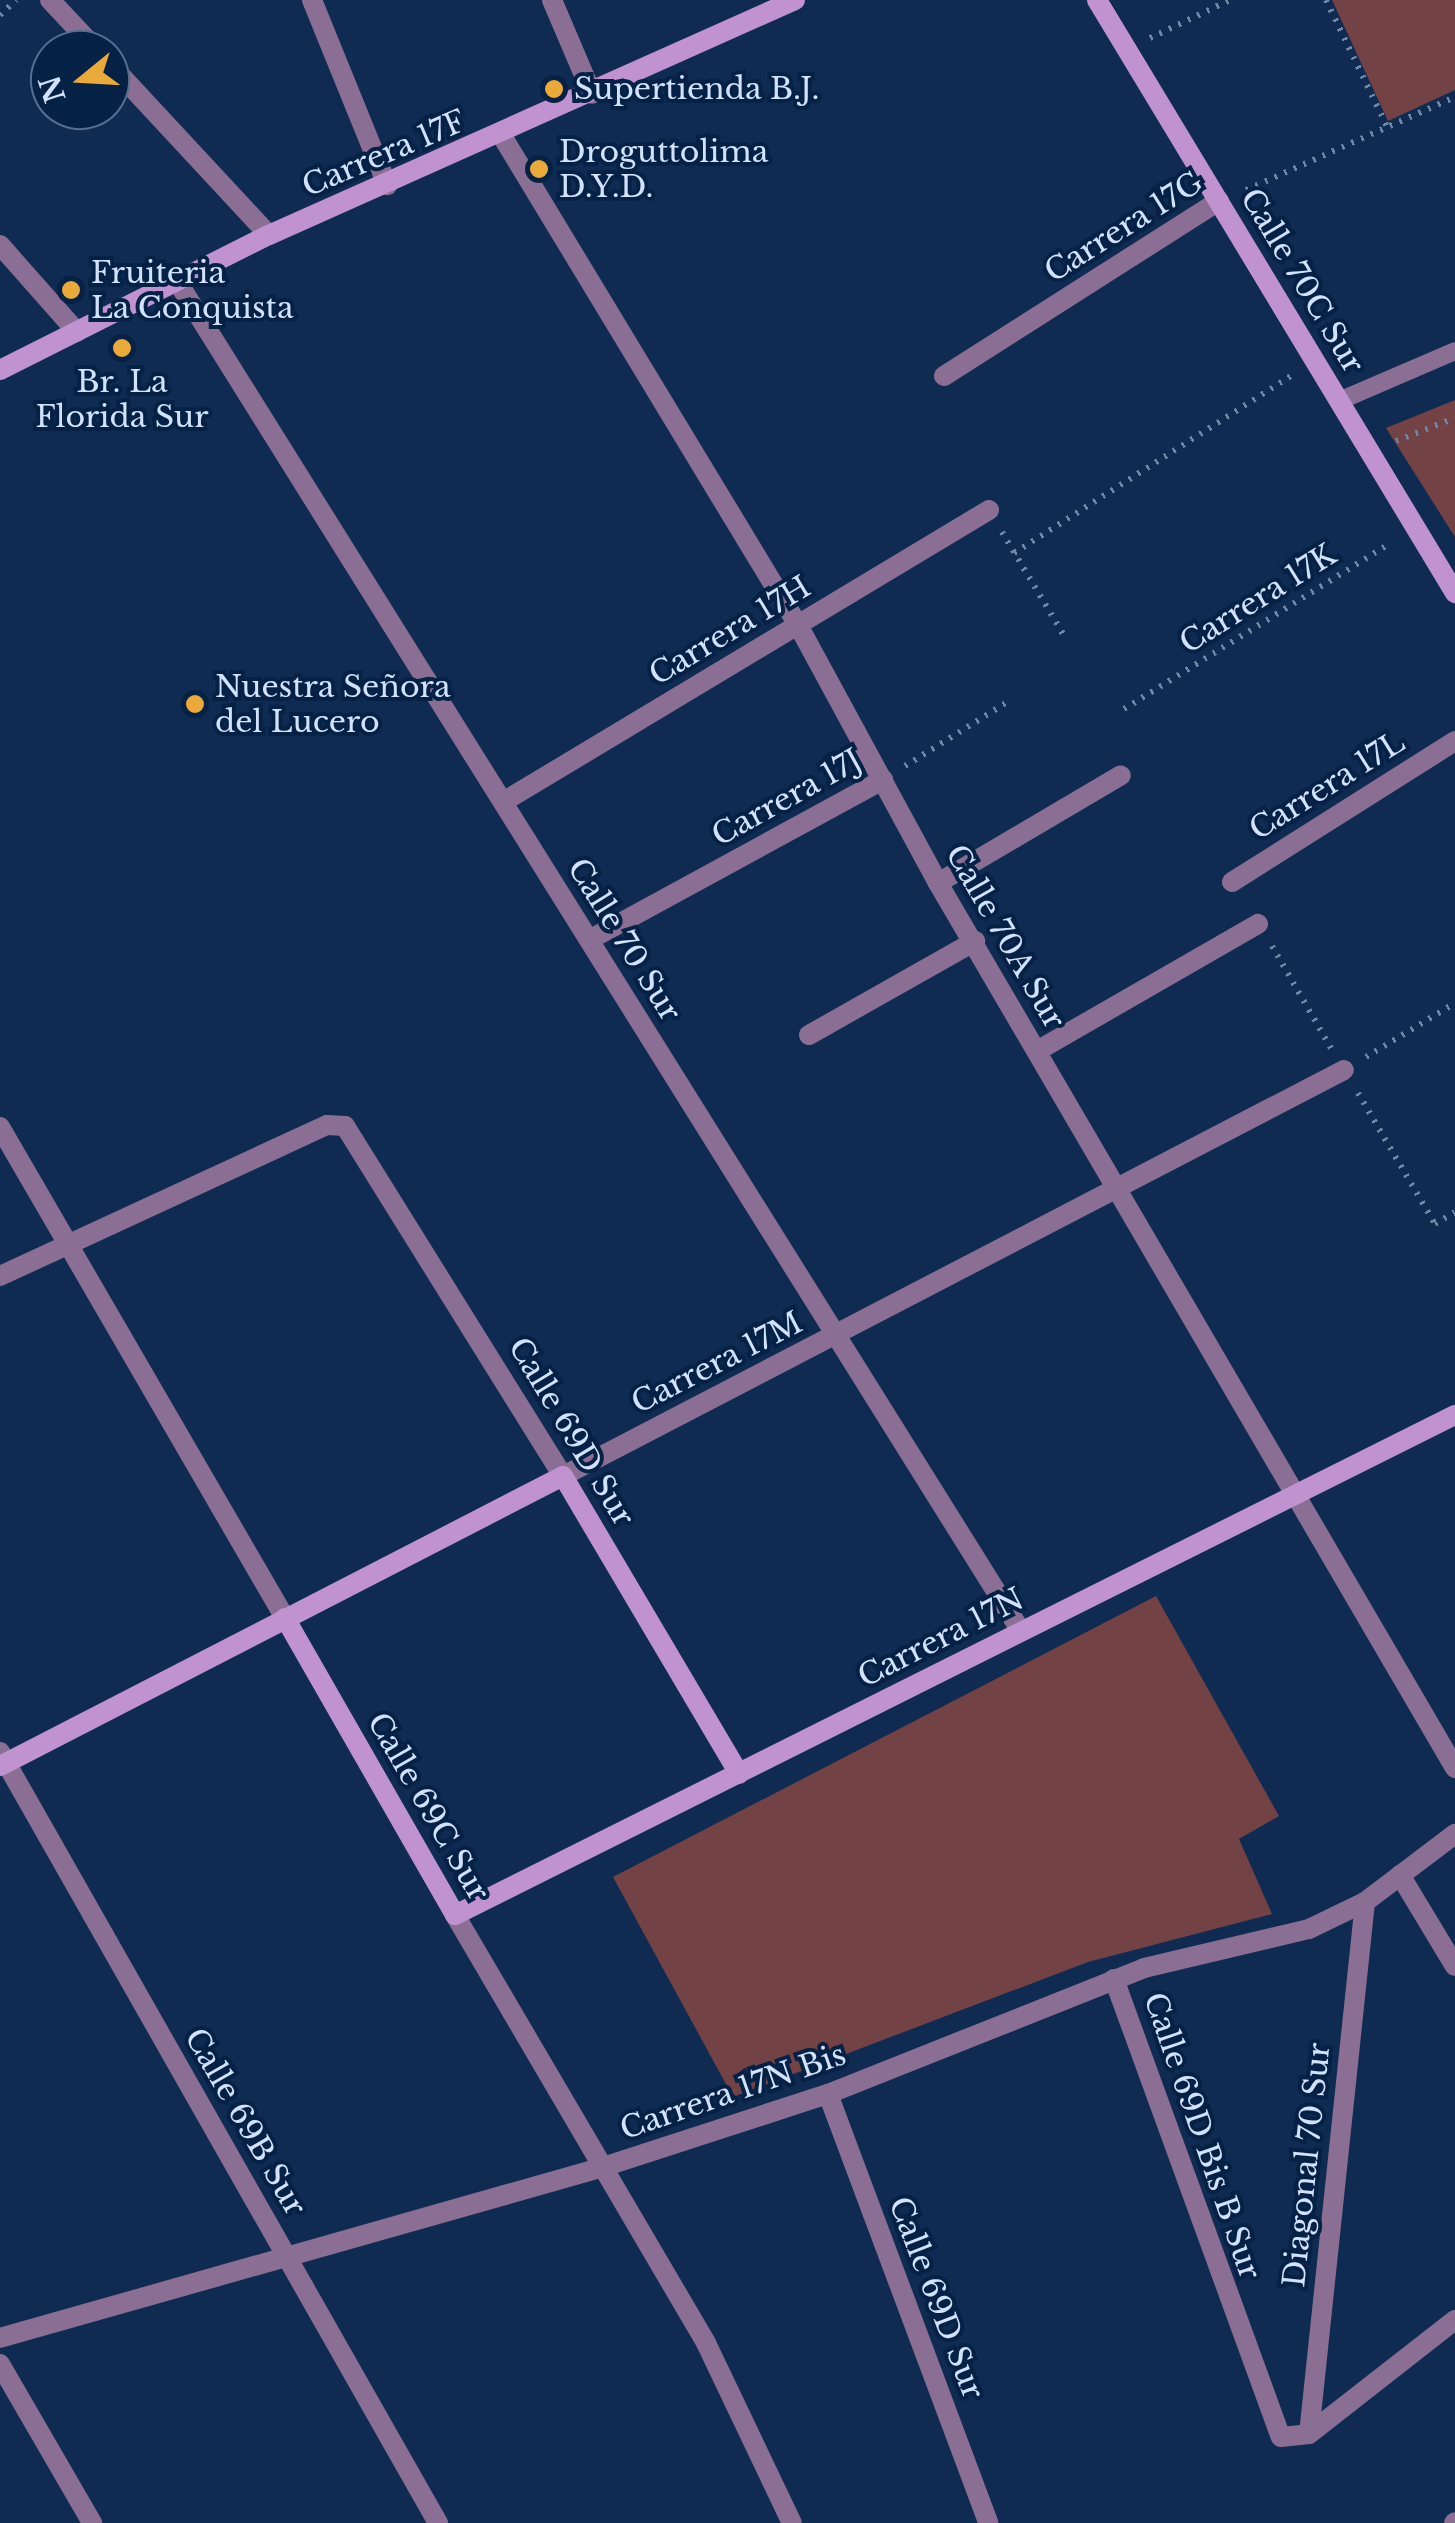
<!DOCTYPE html>
<meta charset="utf-8">
<style>
body{margin:0}
#map{position:relative;width:1455px;height:2523px;overflow:hidden;background:#102b51;font-family:"Libre Baskerville",serif}
div>[style]{position:absolute}
[style*='--x']{left:calc(var(--x)*1px);top:calc(var(--y)*1px);width:calc(var(--w)*1px);rotate:calc(var(--a)*1deg)}
.green>*{inset:0;background:#724244}
.path>*{height:6px;margin-top:-3px;transform-origin:0;background:repeating-linear-gradient(90deg,#7086a5 0 2.5px,transparent 0 10.5px)}
.lane>*{height:18px;margin:-9px;padding:0 9px;transform-origin:9px;border-radius:9px;background:#8a6e94}
.street>*{height:20px;margin:-10px;padding:0 10px;transform-origin:10px;border-radius:10px;background:#8a6e94}
.secondary>*{height:20px;margin:-10px;padding:0 10px;transform-origin:10px;border-radius:10px;background:#c093d0}
.dots>*{width:28px;height:28px;translate:-50% -50%;box-sizing:border-box;border:5px solid #062146;border-radius:50%}
span{translate:-50% -50%;white-space:nowrap;text-align:center;line-height:1.15;-webkit-text-stroke:8px #062146;paint-order:stroke}
.poi-label{font-size:30px;color:#d1e2fa}
.left{translate:0 -50%;text-align:left}
.street-label{font-size:30px;color:#d1e2fa}
.north{position:absolute;left:30px;top:30px;width:100px;height:100px;box-sizing:border-box;background:#062146;border:2px solid #576e8e;border-radius:50%;rotate:252deg;font-size:28px;font-weight:700;line-height:40px;text-align:center;color:#d1e2fa}
.north::after{content:'';display:block;margin:auto;width:35px;height:45px;background:#eaaa39;clip-path:polygon(50% 0,100% 100%,50% 72%,0 100%)}
</style>
<div id="map">
<div class="green">
<i style="clip-path:polygon(1332px 0,1455px 0,1455px 90px,1388px 121px)"></i>
<i style="clip-path:polygon(1455px 400px,1455px 537px,1386px 428px)"></i>
<i style="clip-path:polygon(1156px 1596px,1279px 1816px,1239px 1839px,1272px 1914px,1088px 1962px,733px 2097px,613px 1877px)"></i>
</div>
<div class="path">
<i style="--x:1326;--y:0;--w:141;--a:64.3"></i>
<i style="--x:0;--y:15;--w:22;--a:-43"></i>
<i style="--x:1150;--y:38;--w:89;--a:-25.4"></i>
<i style="--x:1246;--y:190;--w:229;--a:-24"></i>
<i style="--x:1396;--y:441;--w:63;--a:-21.3"></i>
<i style="--x:1002;--y:532;--w:119;--a:59.1"></i>
<i style="--x:1014;--y:553;--w:330;--a:-32.6"></i>
<i style="--x:1124;--y:709;--w:314;--a:-31.9"></i>
<i style="--x:905;--y:766;--w:123;--a:-32"></i>
<i style="--x:1272;--y:946;--w:118;--a:60"></i>
<i style="--x:1366;--y:1057;--w:104;--a:-31.2"></i>
<i style="--x:1358;--y:1093;--w:152;--a:59.6"></i>
<i style="--x:1435;--y:1224;--w:23;--a:-31"></i>
</div>
<div class="lane">
<i style="--x:1339;--y:401;--w:126;--a:-23.3"></i>
</div>
<div class="street">
<i style="--x:50;--y:0;--w:69;--a:46.8"></i>
<i style="--x:312;--y:0;--w:200;--a:67.9"></i>
<i style="--x:552;--y:0;--w:102;--a:66.9"></i>
<i style="--x:110;--y:64;--w:233;--a:47.1"></i>
<i style="--x:502;--y:136;--w:572;--a:58.81"></i>
<i style="--x:798;--y:625;--w:294;--a:61.5"></i>
<i style="--x:938;--y:883;--w:1025;--a:59.71"></i>
<i style="--x:0;--y:245;--w:116;--a:48.5"></i>
<i style="--x:177;--y:281;--w:1592;--a:57.99"></i>
<i style="--x:944;--y:376;--w:326;--a:-32.5"></i>
<i style="--x:503;--y:802;--w:567;--a:-31"></i>
<i style="--x:1232;--y:882;--w:264;--a:-32.3"></i>
<i style="--x:938;--y:883;--w:212;--a:-30.5"></i>
<i style="--x:589;--y:940;--w:335;--a:-28.6"></i>
<i style="--x:809;--y:1035;--w:191;--a:-29.5"></i>
<i style="--x:1037;--y:1051;--w:255;--a:-29.9"></i>
<i style="--x:0;--y:1127;--w:568;--a:59.87"></i>
<i style="--x:0;--y:1276;--w:360;--a:-24.8"></i>
<i style="--x:327;--y:1125;--w:18;--a:3"></i>
<i style="--x:345;--y:1126;--w:412;--a:58.1"></i>
<i style="--x:563;--y:1476;--w:880;--a:-27.47"></i>
<i style="--x:0;--y:1752;--w:887;--a:60.4"></i>
<i style="--x:1400;--y:1875;--w:106;--a:58.9"></i>
<i style="--x:455;--y:1915;--w:496;--a:59.6"></i>
<i style="--x:706;--y:2343;--w:199;--a:64.5"></i>
<i style="--x:1114;--y:1979;--w:487;--a:70"></i>
<i style="--x:1281;--y:2437;--w:28;--a:-6"></i>
<i style="--x:1309;--y:2434;--w:185;--a:-38"></i>
<i style="--x:828;--y:2094;--w:458;--a:69.5"></i>
<i style="--x:0;--y:2338;--w:624;--a:-15.82"></i>
<i style="--x:600;--y:2168;--w:240;--a:-18"></i>
<i style="--x:828;--y:2094;--w:340;--a:-21.7"></i>
<i style="--x:1144;--y:1968;--w:170;--a:-13.3"></i>
<i style="--x:1309;--y:1929;--w:62;--a:-25.7"></i>
<i style="--x:1365;--y:1902;--w:113;--a:-37.1"></i>
<i style="--x:0;--y:2364;--w:184;--a:59.9"></i>
<i style="--x:1309;--y:2434;--w:535;--a:-83.99"></i>
<i style="--x:1454;--y:2523;--w:1;--a:-45"></i>
</div>
<div class="secondary">
<i style="--x:1097;--y:0;--w:693;--a:58.88"></i>
<i style="--x:0;--y:370;--w:301;--a:-26.7"></i>
<i style="--x:269;--y:235;--w:576;--a:-24.07"></i>
<i style="--x:285;--y:1618;--w:342;--a:60.2"></i>
<i style="--x:455;--y:1915;--w:1118;--a:-26.57"></i>
<i style="--x:0;--y:1766;--w:633;--a:-27.25"></i>
<i style="--x:563;--y:1476;--w:346;--a:59.4"></i>
</div>
<div class="dots">
<i style="left:554px;top:89px;background:#eaaa39"></i>
<i style="left:539px;top:169px;background:#eaaa39"></i>
<i style="left:71px;top:290px;background:#eaaa39"></i>
<i style="left:122px;top:348px;background:#eaaa39"></i>
<i style="left:195px;top:704px;background:#eaaa39"></i>
</div>
<div class="poi-label">
<span class="left" style="left:574px;top:89px">Supertienda B.J.</span>
<span class="left" style="left:559px;top:169px">Droguttolima<br>D.Y.D.</span>
<span class="left" style="left:91px;top:290px">Fruiteria<br>La Conquista</span>
<span style="left:122px;top:399px">Br. La<br>Florida Sur</span>
<span class="left" style="left:215px;top:704px">Nuestra Señora<br>del Lucero</span>
</div>
<div class="street-label">
<span style="left:384px;top:154px;rotate:-23deg">Carrera 17F</span>
<span style="left:1124px;top:227px;rotate:-32deg">Carrera 17G</span>
<span style="left:1302px;top:281px;rotate:59deg">Calle 70C Sur</span>
<span style="left:1258px;top:599px;rotate:-32deg">Carrera 17K</span>
<span style="left:730px;top:631px;rotate:-31deg">Carrera 17H</span>
<span style="left:1327px;top:786px;rotate:-32deg">Carrera 17L</span>
<span style="left:787px;top:798px;rotate:-29deg">Carrera 17J</span>
<span style="left:1005px;top:937px;rotate:60deg">Calle 70A Sur</span>
<span style="left:624px;top:940px;rotate:58deg">Calle 70 Sur</span>
<span style="left:717px;top:1363px;rotate:-27deg">Carrera 17M</span>
<span style="left:571px;top:1432px;rotate:59deg">Calle 69D Sur</span>
<span style="left:941px;top:1638px;rotate:-27deg">Carrera 17N</span>
<span style="left:428px;top:1807px;rotate:60deg">Calle 69C Sur</span>
<span style="left:733px;top:2092px;rotate:-19deg">Carrera 17N Bis</span>
<span style="left:245px;top:2122px;rotate:60deg">Calle 69B Sur</span>
<span style="left:1202px;top:2136px;rotate:71deg">Calle 69D Bis B Sur</span>
<span style="left:1307px;top:2165px;rotate:-84deg">Diagonal 70 Sur</span>
<span style="left:936px;top:2298px;rotate:69deg">Calle 69D Sur</span>
</div>
<div class="north">N</div>
</div>
